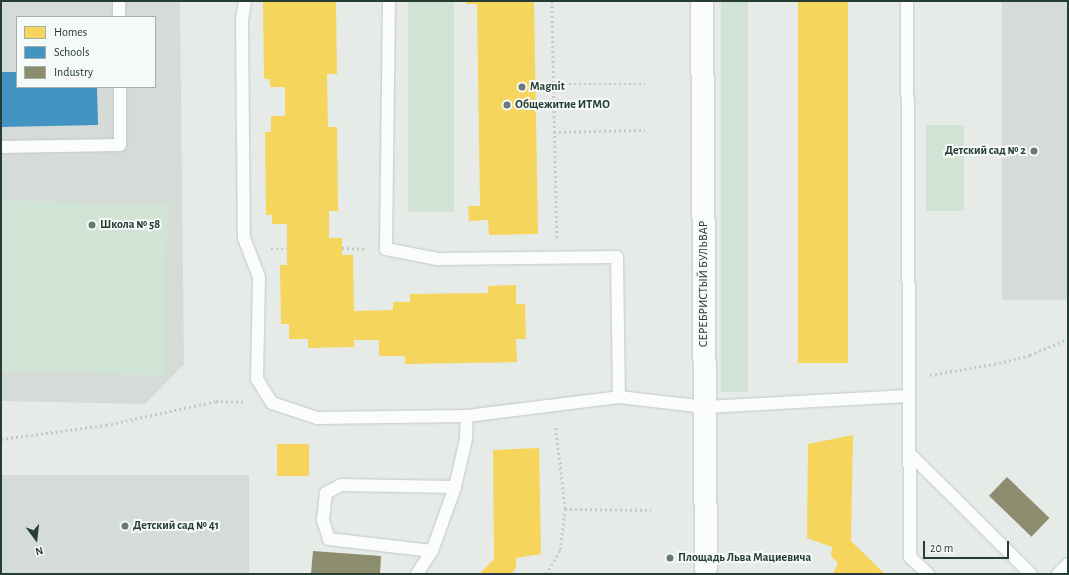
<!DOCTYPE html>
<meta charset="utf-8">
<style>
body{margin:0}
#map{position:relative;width:1069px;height:575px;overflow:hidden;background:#e6ebe8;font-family:"Alegreya Sans",sans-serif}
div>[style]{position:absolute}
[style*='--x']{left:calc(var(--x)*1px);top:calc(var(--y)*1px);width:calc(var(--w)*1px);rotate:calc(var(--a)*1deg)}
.built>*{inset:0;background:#d5dcd8;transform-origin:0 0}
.green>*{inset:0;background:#d1e3d4;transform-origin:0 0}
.homes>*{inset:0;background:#f6d55c;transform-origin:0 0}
.schools>*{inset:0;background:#4393c3}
.industry>*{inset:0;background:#8c8c6e;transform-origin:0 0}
.path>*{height:2.5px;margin-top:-1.25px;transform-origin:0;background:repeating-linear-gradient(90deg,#c2cbc6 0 2px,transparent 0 5px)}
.roads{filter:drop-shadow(0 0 1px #c3c8c5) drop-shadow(0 0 1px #c3c8c5)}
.lane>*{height:12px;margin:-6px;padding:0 6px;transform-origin:6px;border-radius:6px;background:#fbfcfc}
.street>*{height:22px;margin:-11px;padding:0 11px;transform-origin:11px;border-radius:11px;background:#fbfcfc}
.dots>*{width:11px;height:11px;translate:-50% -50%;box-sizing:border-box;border:2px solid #f5f9f7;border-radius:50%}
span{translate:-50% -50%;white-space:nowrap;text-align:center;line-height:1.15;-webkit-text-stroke:4px #f5f9f7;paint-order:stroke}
.poi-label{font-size:12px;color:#253d34;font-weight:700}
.left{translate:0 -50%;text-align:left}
.right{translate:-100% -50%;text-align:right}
.street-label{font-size:12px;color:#253d34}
.frame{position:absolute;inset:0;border:2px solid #253d34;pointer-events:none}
.legend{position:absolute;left:16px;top:16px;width:140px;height:72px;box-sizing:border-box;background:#f5f9f7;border:1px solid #a2aea9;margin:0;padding:5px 7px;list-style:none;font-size:12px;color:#253d34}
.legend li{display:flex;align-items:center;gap:8px;height:20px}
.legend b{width:20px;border:1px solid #a2aea9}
.north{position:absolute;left:16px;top:519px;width:40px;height:40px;-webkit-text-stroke:3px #f5f9f7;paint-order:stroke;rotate:165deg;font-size:11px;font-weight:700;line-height:16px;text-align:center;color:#253d34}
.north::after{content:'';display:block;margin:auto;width:14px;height:18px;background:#253d34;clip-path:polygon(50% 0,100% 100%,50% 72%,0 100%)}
.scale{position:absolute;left:923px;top:541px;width:86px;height:18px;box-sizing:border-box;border:2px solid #253d34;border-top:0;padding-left:5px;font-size:12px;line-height:14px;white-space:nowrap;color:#253d34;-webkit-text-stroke:3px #f5f9f7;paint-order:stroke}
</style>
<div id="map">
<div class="built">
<i style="clip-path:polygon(evenodd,1px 1px,180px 1px,184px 364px,145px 404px,1px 401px,1px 1px,17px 17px,155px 17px,155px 87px,17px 87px,17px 17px)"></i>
<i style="left:1002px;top:1px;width:66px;height:299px"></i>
<i style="left:1px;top:475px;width:248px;height:99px"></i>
</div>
<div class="green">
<i style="left:408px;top:1px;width:46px;height:211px"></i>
<i style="left:721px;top:1px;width:27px;height:391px"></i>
<i style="left:926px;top:125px;width:38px;height:86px"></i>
<i style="left:1px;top:201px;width:166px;height:171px;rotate:1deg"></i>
</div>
<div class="homes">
<i style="clip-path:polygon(263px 1px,336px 1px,337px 74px,327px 74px,328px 127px,337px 127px,338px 211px,329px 211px,329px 238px,342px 238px,342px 255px,353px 255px,354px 311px,393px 310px,393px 302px,410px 302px,410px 294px,488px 293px,488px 286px,516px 285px,516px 304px,525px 304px,526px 339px,516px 339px,517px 362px,405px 364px,405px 356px,379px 356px,379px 340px,354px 340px,354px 347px,308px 348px,308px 339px,289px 339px,289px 324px,281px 324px,280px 265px,287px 265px,287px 224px,272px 224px,272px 215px,266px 215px,265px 132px,271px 132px,271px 116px,285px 116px,285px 87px,270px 87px,270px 79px,264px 79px)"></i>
<i style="clip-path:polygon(466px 1px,534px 1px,538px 234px,489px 235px,488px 220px,469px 221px,468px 206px,480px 206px,477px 4px,466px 4px)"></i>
<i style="left:798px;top:1px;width:50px;height:362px"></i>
<i style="clip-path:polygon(853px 435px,851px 541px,885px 574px,833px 574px,838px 563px,831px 556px,832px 547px,807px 538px,808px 444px)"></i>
<i style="left:277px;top:444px;width:32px;height:32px"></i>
<i style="clip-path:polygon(539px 448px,541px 554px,516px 558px,516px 568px,511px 574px,479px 574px,494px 559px,493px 450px)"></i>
</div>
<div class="schools">
<i style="clip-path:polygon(1px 72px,17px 72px,17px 87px,97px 87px,98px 125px,1px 127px)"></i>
</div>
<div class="industry">
<i style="left:1007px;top:477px;width:59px;height:26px;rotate:44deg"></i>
<i style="clip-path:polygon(313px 551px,381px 556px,380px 574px,311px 574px)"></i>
</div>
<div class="path">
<i style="--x:552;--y:1;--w:237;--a:88.8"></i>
<i style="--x:554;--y:84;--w:91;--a:0"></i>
<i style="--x:554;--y:132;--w:91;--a:-1.3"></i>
<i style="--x:342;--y:248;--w:24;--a:2"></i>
<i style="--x:271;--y:249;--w:16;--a:0"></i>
<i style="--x:930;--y:375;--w:70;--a:-9.9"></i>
<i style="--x:999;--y:363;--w:32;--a:-14"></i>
<i style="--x:1030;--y:355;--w:41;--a:-22.8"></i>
<i style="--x:1;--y:439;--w:106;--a:-7.6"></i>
<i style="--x:106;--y:425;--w:113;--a:-12.3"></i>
<i style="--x:216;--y:401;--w:30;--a:2"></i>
<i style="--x:565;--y:509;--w:86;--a:0.7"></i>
<i style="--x:546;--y:574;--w:28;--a:-60"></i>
<i style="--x:560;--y:550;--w:41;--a:-83"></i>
<i style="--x:565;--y:509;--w:85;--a:-96.8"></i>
</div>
<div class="roads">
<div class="lane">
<i style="--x:119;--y:1;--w:16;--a:90"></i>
<i style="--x:245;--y:1;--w:20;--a:99"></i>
<i style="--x:242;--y:21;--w:217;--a:89.5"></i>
<i style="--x:244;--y:238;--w:42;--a:69"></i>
<i style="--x:259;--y:277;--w:102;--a:91.1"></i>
<i style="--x:257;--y:379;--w:28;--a:58"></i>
<i style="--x:272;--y:403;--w:47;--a:18.4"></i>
<i style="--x:317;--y:418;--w:150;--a:-0.8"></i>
<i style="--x:467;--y:416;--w:153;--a:-7.1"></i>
<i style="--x:619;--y:397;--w:87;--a:6.6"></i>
<i style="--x:705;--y:407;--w:203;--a:-3.1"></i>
<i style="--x:389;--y:1;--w:248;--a:90.7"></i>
<i style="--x:386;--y:249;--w:52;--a:11.1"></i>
<i style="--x:437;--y:259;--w:180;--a:-0.6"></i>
<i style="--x:617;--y:257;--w:140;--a:89.2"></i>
<i style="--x:907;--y:1;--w:556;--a:89.69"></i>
<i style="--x:910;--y:557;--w:25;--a:43"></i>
<i style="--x:1;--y:147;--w:119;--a:-1"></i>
<i style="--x:120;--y:145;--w:58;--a:-90"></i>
<i style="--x:909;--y:453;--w:172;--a:44.8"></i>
<i style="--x:432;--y:551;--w:104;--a:-173.4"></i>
<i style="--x:329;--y:539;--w:20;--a:-108"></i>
<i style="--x:323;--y:520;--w:27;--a:-84"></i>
<i style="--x:326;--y:493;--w:17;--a:-28"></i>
<i style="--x:341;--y:485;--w:114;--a:1"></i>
<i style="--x:417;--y:574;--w:27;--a:-57"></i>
<i style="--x:432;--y:551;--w:68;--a:-70.2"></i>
<i style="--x:455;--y:487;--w:49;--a:-77.1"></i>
<i style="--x:466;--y:439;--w:23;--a:-88"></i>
<i style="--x:1058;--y:574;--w:14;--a:-45"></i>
</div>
<div class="street">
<i style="--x:702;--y:1;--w:567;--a:89.6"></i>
</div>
</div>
<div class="dots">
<i style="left:522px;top:87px;background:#697a73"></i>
<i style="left:507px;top:105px;background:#697a73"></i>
<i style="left:1034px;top:151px;background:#697a73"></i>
<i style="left:92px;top:225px;background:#697a73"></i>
<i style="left:125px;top:526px;background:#697a73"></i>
<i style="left:670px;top:558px;background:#697a73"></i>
</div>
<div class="poi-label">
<span class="left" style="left:530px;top:87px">Magnit</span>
<span class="left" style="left:515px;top:105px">Общежитие ИТМО</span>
<span class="right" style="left:1026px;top:151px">Детский сад № 2</span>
<span class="left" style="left:100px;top:225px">Школа № 58</span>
<span class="left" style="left:133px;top:526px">Детский сад № 41</span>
<span class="left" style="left:678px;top:558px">Площадь Льва Мациевича</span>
</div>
<div class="street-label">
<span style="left:704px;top:284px;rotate:-90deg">СЕРЕБРИСТЫЙ БУЛЬВАР</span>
</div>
<div class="frame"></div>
<ul class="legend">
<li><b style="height:11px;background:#f6d55c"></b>Homes</li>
<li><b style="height:11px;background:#4393c3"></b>Schools</li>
<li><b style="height:11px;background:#8c8c6e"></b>Industry</li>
</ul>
<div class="north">N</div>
<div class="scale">20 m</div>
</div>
